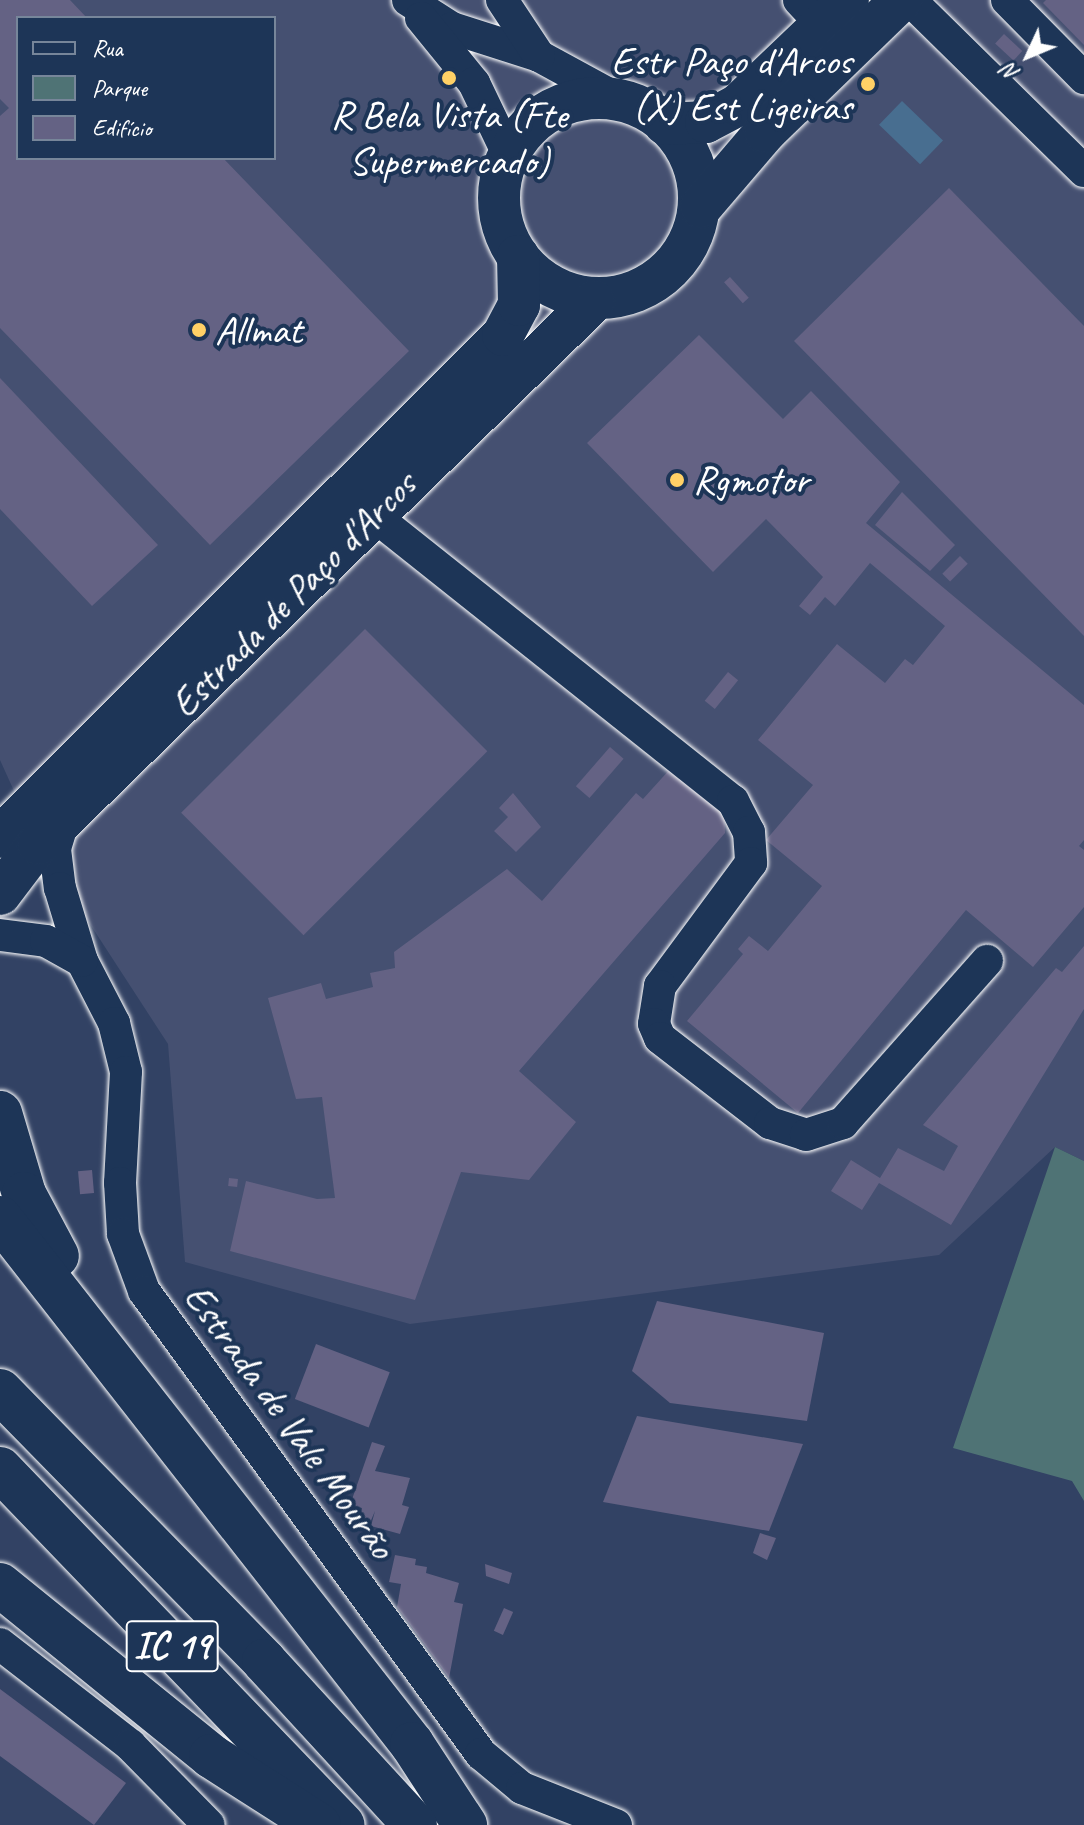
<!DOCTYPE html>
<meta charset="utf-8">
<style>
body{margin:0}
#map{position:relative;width:1084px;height:1825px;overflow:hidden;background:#324264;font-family:Caveat,sans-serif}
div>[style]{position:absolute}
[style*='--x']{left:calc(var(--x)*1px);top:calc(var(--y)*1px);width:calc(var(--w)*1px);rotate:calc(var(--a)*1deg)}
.built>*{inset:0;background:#455071}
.green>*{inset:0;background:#4f7375}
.water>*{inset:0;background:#486e90;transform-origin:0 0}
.building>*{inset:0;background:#646284;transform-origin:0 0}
.roads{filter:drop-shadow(0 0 2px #fff) drop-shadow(0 0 2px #fff)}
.minor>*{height:32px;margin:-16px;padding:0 16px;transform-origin:16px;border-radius:16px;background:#1d3557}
.major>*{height:42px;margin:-21px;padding:0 21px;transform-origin:21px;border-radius:21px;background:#1d3557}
.major>.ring{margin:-21px;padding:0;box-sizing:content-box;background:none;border:42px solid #1d3557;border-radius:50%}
.highway>*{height:44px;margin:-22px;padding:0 22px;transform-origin:22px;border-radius:22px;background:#1d3557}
.dots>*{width:22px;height:22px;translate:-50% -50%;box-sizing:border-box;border:4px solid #1d3557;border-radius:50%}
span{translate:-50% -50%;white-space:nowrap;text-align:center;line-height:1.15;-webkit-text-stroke:8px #1d3557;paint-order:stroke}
.shield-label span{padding:2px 6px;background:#1d3557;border:2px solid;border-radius:6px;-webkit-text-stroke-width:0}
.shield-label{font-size:38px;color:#fff;font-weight:700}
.poi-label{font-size:40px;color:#fff}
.right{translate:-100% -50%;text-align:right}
.left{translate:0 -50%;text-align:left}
.street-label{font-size:40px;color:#fff}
.legend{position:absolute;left:16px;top:16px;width:260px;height:144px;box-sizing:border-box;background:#1d3557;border:2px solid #77869a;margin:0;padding:10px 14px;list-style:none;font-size:24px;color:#fff}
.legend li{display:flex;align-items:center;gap:16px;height:40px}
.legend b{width:40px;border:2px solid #77869a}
.north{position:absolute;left:988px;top:16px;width:80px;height:80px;-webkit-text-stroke:6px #1d3557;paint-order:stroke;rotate:226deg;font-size:22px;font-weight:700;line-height:32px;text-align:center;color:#fff}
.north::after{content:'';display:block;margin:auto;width:28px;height:36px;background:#fff;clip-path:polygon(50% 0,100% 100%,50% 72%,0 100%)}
</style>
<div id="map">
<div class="built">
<i style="clip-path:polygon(evenodd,0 0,1084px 0,1084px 1161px,1055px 1147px,939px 1255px,410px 1324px,185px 1262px,168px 1044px,38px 844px,0 760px,0 0,18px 18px,274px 18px,274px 158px,18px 158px,18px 18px)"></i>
</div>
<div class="green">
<i style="clip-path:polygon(1055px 1147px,1084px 1161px,1084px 1501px,1072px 1481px,953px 1448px)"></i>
</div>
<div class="water">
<i style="left:902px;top:101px;width:57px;height:33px;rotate:44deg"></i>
</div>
<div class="building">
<i style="clip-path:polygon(0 0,70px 0,87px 18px,18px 18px,18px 158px,223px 158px,409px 351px,210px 545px,0 328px,0 116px,9px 108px,0 99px)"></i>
<i style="clip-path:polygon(1046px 0,1084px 0,1084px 45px,1043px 3px)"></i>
<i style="left:1004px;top:34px;width:25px;height:13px;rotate:43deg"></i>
<i style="clip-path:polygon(949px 188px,1084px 326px,1084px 636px,794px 341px)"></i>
<i style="left:730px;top:277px;width:28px;height:8px;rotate:48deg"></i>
<i style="clip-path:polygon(699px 335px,783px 419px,811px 391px,900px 482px,866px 523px,1084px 705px,1084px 840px,1079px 846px,1084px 850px,1084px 907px,1033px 967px,966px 910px,798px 1113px,687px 1021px,743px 954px,738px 949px,749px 936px,768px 951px,822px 886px,766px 840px,813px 785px,758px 740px,837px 644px,885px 683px,905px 659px,913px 665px,945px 626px,870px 563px,835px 606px,825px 597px,810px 615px,799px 606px,823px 577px,766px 519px,713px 572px,587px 443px)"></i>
<i style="clip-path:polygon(0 378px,158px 545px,92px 606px,0 509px)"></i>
<i style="clip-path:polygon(902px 492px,955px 545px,930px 571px,875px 525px)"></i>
<i style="left:960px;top:556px;width:11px;height:25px;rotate:45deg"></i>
<i style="left:365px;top:629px;width:173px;height:260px;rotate:45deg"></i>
<i style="left:728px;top:672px;width:13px;height:37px;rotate:39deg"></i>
<i style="left:610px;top:747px;width:18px;height:52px;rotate:41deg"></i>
<i style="clip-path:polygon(671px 768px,724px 809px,725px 833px,519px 1071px,576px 1122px,529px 1180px,461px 1172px,415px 1300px,230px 1251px,246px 1181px,317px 1199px,335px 1198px,322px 1097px,296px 1099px,268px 998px,321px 983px,326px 999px,373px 987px,370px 973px,395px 968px,394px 952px,507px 869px,542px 901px,636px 793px,643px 799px)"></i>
<i style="clip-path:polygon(513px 793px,541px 827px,516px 852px,494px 831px,508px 817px,499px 808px)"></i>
<i style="clip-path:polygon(1084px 946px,1084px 1009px,951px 1225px,879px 1183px,862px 1210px,831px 1191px,851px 1160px,880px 1178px,898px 1148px,944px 1171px,958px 1146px,923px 1125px,1056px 968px,1062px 972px)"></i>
<i style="left:92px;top:1170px;width:23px;height:14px;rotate:85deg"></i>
<i style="left:229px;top:1178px;width:9px;height:8px;rotate:6deg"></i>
<i style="clip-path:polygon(657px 1301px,824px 1333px,807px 1421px,670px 1403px,632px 1371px)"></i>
<i style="left:316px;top:1344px;width:79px;height:59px;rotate:21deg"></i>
<i style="clip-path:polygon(637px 1416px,803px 1444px,769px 1531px,603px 1502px)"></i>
<i style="clip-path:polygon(372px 1442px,385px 1446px,375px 1471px,410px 1478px,402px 1505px,409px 1507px,400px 1534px,371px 1526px,375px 1511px,369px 1525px,359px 1523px,362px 1508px,350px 1505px)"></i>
<i style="clip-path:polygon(760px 1533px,776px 1538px,767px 1560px,753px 1553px)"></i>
<i style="clip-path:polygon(395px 1555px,416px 1559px,415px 1565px,427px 1567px,426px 1573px,459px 1583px,454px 1602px,463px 1604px,449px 1678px,397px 1607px,401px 1584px,389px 1582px)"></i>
<i style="clip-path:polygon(485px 1564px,512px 1573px,509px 1584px,486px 1576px)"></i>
<i style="left:504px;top:1608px;width:10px;height:25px;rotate:24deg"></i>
<i style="clip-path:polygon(0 1689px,126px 1783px,94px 1825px,0 1756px)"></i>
</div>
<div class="roads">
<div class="minor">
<i style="--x:408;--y:0;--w:52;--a:32.5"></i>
<i style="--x:452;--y:28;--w:91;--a:17.8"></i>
<i style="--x:539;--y:56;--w:102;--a:28.6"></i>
<i style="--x:502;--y:0;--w:67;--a:56.5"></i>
<i style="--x:799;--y:0;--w:34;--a:47"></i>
<i style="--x:910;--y:0;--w:244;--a:44.5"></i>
<i style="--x:1007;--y:0;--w:110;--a:45.4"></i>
<i style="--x:421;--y:18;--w:84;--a:50.8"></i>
<i style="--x:474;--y:83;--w:79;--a:64.4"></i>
<i style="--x:373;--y:515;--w:460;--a:38.5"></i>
<i style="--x:733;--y:801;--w:35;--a:63"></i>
<i style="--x:749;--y:832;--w:31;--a:86"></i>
<i style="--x:751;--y:863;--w:153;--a:126.5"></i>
<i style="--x:660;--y:986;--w:38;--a:99"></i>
<i style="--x:654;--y:1024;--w:15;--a:67"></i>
<i style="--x:660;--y:1038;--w:139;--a:37.7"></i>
<i style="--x:770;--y:1123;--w:38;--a:18"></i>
<i style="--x:806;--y:1135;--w:39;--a:-18"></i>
<i style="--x:843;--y:1123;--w:217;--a:-48.4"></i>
<i style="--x:64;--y:819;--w:31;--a:107"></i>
<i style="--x:55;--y:849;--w:39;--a:83"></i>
<i style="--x:60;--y:888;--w:76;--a:73.2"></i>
<i style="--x:82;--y:961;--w:70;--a:62.7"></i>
<i style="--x:114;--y:1023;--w:50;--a:76.2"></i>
<i style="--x:126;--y:1072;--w:111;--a:93.1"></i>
<i style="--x:120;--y:1183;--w:51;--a:86.6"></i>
<i style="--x:123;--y:1234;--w:61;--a:69.8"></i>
<i style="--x:144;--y:1291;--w:573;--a:53.95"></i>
<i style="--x:481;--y:1754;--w:53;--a:39.7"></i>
<i style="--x:522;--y:1788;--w:101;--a:21.5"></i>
<i style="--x:0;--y:935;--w:46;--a:7.4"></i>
<i style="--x:46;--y:941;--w:41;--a:29.1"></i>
<i style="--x:0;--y:1644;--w:165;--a:37.8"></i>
<i style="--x:130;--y:1745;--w:112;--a:45.4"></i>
</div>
<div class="major">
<i class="ring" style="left:499px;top:98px;width:158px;height:158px"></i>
<i style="--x:665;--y:124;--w:41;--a:-2.8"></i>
<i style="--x:706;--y:122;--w:36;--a:-28"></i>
<i style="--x:738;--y:105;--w:152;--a:-43.7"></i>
<i style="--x:701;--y:207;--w:99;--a:-49.5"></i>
<i style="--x:765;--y:132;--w:190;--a:-44.1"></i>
<i style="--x:0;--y:837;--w:711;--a:-44.94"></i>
<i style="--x:503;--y:335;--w:34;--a:-62"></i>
<i style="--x:519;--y:305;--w:49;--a:-91.2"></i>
<i style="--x:0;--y:894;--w:63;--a:-52.8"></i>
<i style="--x:38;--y:844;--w:777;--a:-44.32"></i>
</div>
<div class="highway">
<i style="--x:0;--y:1113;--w:84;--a:73.5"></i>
<i style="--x:24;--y:1194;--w:70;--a:62"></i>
<i style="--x:0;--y:1218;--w:668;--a:51.93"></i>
<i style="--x:412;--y:1744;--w:97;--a:56.8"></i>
<i style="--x:0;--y:1391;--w:378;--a:45.6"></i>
<i style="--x:264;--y:1661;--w:223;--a:47.4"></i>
<i style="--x:0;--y:1469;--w:494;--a:46.1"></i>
<i style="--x:0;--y:1585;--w:272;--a:39"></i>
<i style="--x:211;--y:1756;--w:128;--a:32.6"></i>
</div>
</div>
<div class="dots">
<i style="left:449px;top:78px;background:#ffd166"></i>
<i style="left:868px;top:84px;background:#ffd166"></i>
<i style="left:199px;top:330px;background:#ffd166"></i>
<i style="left:677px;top:480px;background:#ffd166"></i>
</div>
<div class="shield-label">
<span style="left:172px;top:1646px">IC 19</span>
</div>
<div class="poi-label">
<span class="right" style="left:852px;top:84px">Estr Paço d'Arcos<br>(X) Est Ligeiras</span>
<span style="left:449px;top:138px">R Bela Vista (Fte<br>Supermercado)</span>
<span class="left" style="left:215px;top:330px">Allmat</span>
<span class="left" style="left:693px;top:480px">Rgmotor</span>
</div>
<div class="street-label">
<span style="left:293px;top:594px;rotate:-45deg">Estrada de Paço d'Arcos</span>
<span style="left:290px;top:1421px;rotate:54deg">Estrada de Vale Mourão</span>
</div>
<ul class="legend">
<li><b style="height:10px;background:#1d3557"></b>Rua</li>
<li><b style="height:22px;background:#4f7375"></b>Parque</li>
<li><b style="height:22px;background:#646284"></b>Edifício</li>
</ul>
<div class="north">N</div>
</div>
